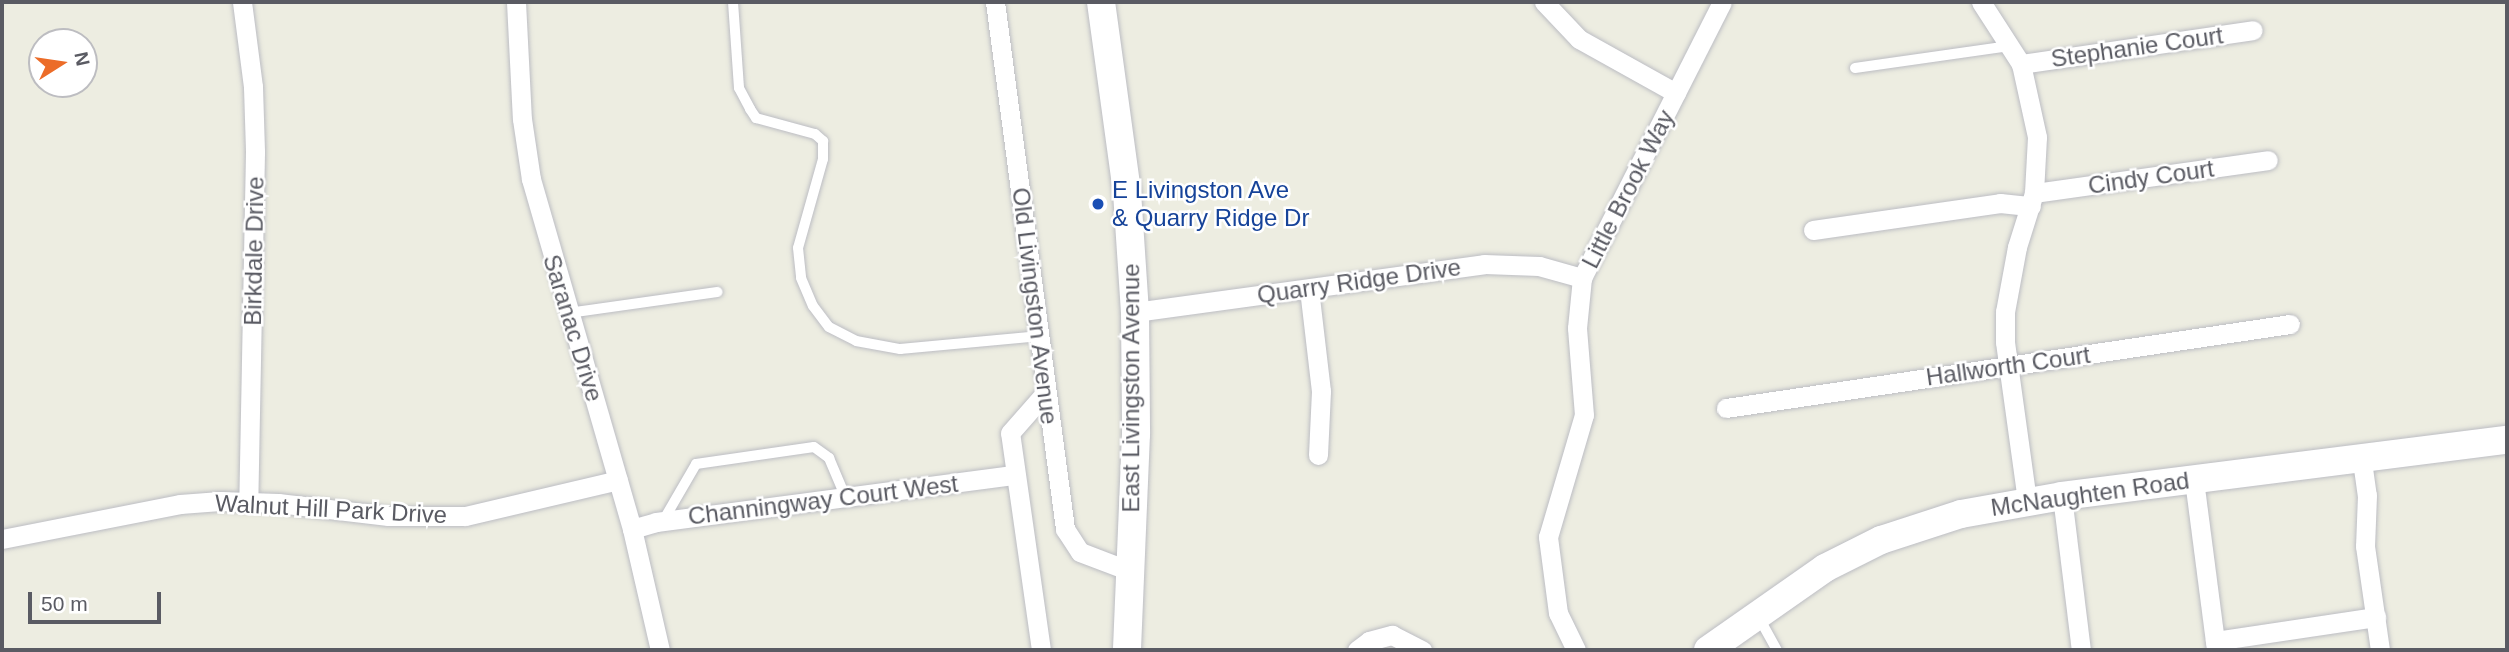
<!DOCTYPE html>
<style>
body{margin:0}
#map{position:relative;width:2509px;height:652px;overflow:hidden;background:#edede1;font-family:Helvetica,sans-serif}
div>[style]{position:absolute}
[style*='--x']{left:calc(var(--x)*1px);top:calc(var(--y)*1px);width:calc(var(--w)*1px);rotate:calc(var(--a)*1deg)}
.roads{filter:drop-shadow(0 0 2px #bcbdc3) drop-shadow(0 0 2px #bcbdc3)}
.lane>*{height:10px;margin:-5px;padding:0 5px;transform-origin:5px;border-radius:5px;background:#fff}
.street>*{height:19px;margin:-9.5px;padding:0 9.5px;transform-origin:9.5px;border-radius:9.5px;background:#fff}
.secondary>*{height:28px;margin:-14px;padding:0 14px;transform-origin:14px;border-radius:14px;background:#fff}
.dots>*{width:19px;height:19px;translate:-50% -50%;box-sizing:border-box;border:4px solid #fff;border-radius:50%}
span{translate:-50% -50%;white-space:nowrap;text-align:center;line-height:1.15;-webkit-text-stroke:5px #fff;paint-order:stroke}
.street-label{font-size:24px;color:#5a5b63}
.transit-label{font-size:24px;color:#164399}
.left{translate:0 -50%;text-align:left}
.frame{position:absolute;inset:0;border:4px solid #5a5b63;pointer-events:none}
.north{position:absolute;left:28px;top:28px;width:70px;height:70px;box-sizing:border-box;background:#fff;border:2px solid #bdbdc1;border-radius:50%;rotate:78deg;font-size:19px;font-weight:700;line-height:28px;text-align:center;color:#5a5b63}
.north::after{content:'';display:block;margin:auto;width:24px;height:32px;background:#ec6c28;clip-path:polygon(50% 0,100% 100%,50% 72%,0 100%)}
.scale{position:absolute;left:28px;top:592px;width:133px;height:32px;box-sizing:border-box;border:4px solid #5a5b63;border-top:0;padding-left:9px;font-size:21px;line-height:24px;white-space:nowrap;color:#5a5b63;-webkit-text-stroke:5px #fff;paint-order:stroke}
</style>
<div id="map">
<div class="roads">
<div class="lane">
<i style="--x:733;--y:2;--w:86;--a:86"></i>
<i style="--x:739;--y:88;--w:24;--a:62"></i>
<i style="--x:750;--y:109;--w:11;--a:56"></i>
<i style="--x:756;--y:118;--w:61;--a:15.2"></i>
<i style="--x:815;--y:134;--w:11;--a:41"></i>
<i style="--x:823;--y:141;--w:18;--a:90"></i>
<i style="--x:823;--y:159;--w:92;--a:105.7"></i>
<i style="--x:798;--y:248;--w:30;--a:84"></i>
<i style="--x:801;--y:278;--w:30;--a:67"></i>
<i style="--x:813;--y:306;--w:26;--a:53"></i>
<i style="--x:829;--y:327;--w:30;--a:27"></i>
<i style="--x:856;--y:341;--w:45;--a:10.3"></i>
<i style="--x:900;--y:349;--w:141;--a:-5.3"></i>
<i style="--x:1855;--y:68;--w:156;--a:-8.1"></i>
<i style="--x:568;--y:313;--w:151;--a:-8"></i>
<i style="--x:663;--y:521;--w:66;--a:-59.9"></i>
<i style="--x:696;--y:464;--w:119;--a:-8.2"></i>
<i style="--x:814;--y:447;--w:19;--a:36"></i>
<i style="--x:829;--y:458;--w:43;--a:67"></i>
<i style="--x:1758;--y:616;--w:39;--a:61"></i>
</div>
<div class="street">
<i style="--x:242;--y:2;--w:86;--a:82.6"></i>
<i style="--x:253;--y:87;--w:65;--a:88.2"></i>
<i style="--x:255;--y:152;--w:349;--a:91.1"></i>
<i style="--x:516;--y:2;--w:117;--a:87.1"></i>
<i style="--x:522;--y:119;--w:61;--a:81.5"></i>
<i style="--x:531;--y:179;--w:364;--a:73.9"></i>
<i style="--x:632;--y:529;--w:124;--a:77"></i>
<i style="--x:995;--y:2;--w:532;--a:82.43"></i>
<i style="--x:1065;--y:529;--w:27;--a:57"></i>
<i style="--x:1080;--y:552;--w:53;--a:20.8"></i>
<i style="--x:1544;--y:2;--w:51;--a:46.6"></i>
<i style="--x:1579;--y:39;--w:111;--a:29.1"></i>
<i style="--x:1981;--y:2;--w:74;--a:57.2"></i>
<i style="--x:2021;--y:64;--w:75;--a:77.6"></i>
<i style="--x:2037;--y:137;--w:56;--a:93.1"></i>
<i style="--x:2034;--y:193;--w:57;--a:107.5"></i>
<i style="--x:2017;--y:247;--w:66;--a:100.5"></i>
<i style="--x:2005;--y:312;--w:30;--a:90"></i>
<i style="--x:2005;--y:342;--w:161;--a:82.1"></i>
<i style="--x:2021;--y:64;--w:234;--a:-8.3"></i>
<i style="--x:2034;--y:193;--w:236;--a:-8"></i>
<i style="--x:1813;--y:230;--w:189;--a:-8.2"></i>
<i style="--x:2000;--y:203;--w:31;--a:6"></i>
<i style="--x:1309;--y:289;--w:103;--a:83.3"></i>
<i style="--x:1321;--y:391;--w:64;--a:92.7"></i>
<i style="--x:1135;--y:312;--w:352;--a:-7.8"></i>
<i style="--x:1484;--y:264;--w:55;--a:2.1"></i>
<i style="--x:1539;--y:266;--w:45;--a:15.6"></i>
<i style="--x:1726;--y:408;--w:570;--a:-8.47"></i>
<i style="--x:2362;--y:461;--w:34;--a:82"></i>
<i style="--x:2367;--y:495;--w:51;--a:92.2"></i>
<i style="--x:2365;--y:546;--w:105;--a:81.8"></i>
<i style="--x:2194;--y:480;--w:171;--a:82.6"></i>
<i style="--x:2062;--y:496;--w:155;--a:83"></i>
<i style="--x:632;--y:529;--w:25;--a:-16"></i>
<i style="--x:656;--y:522;--w:362;--a:-7.5"></i>
<i style="--x:2;--y:539;--w:181;--a:-11.1"></i>
<i style="--x:180;--y:504;--w:40;--a:-4.3"></i>
<i style="--x:220;--y:501;--w:58;--a:2"></i>
<i style="--x:278;--y:503;--w:111;--a:6.7"></i>
<i style="--x:388;--y:516;--w:77;--a:0"></i>
<i style="--x:465;--y:516;--w:157;--a:-13.2"></i>
<i style="--x:2215;--y:641;--w:163;--a:-8.5"></i>
<i style="--x:1041;--y:650;--w:219;--a:-98.1"></i>
<i style="--x:1010;--y:433;--w:55;--a:-48.7"></i>
<i style="--x:1357;--y:650;--w:15;--a:-37"></i>
<i style="--x:1369;--y:641;--w:24;--a:-15"></i>
<i style="--x:1392;--y:635;--w:34;--a:27"></i>
<i style="--x:1576;--y:650;--w:41;--a:-115.9"></i>
<i style="--x:1558;--y:613;--w:77;--a:-97.5"></i>
<i style="--x:1548;--y:537;--w:127;--a:-73.6"></i>
<i style="--x:1584;--y:415;--w:87;--a:-94.6"></i>
<i style="--x:1577;--y:328;--w:50;--a:-84.3"></i>
<i style="--x:1582;--y:278;--w:309;--a:-63.1"></i>
</div>
<div class="secondary">
<i style="--x:1101;--y:2;--w:192;--a:82.2"></i>
<i style="--x:1127;--y:192;--w:120;--a:86.2"></i>
<i style="--x:1135;--y:312;--w:122;--a:89.5"></i>
<i style="--x:1136;--y:434;--w:216;--a:92.4"></i>
<i style="--x:1708;--y:650;--w:143;--a:-35"></i>
<i style="--x:1825;--y:568;--w:63;--a:-26.6"></i>
<i style="--x:1881;--y:540;--w:84;--a:-18"></i>
<i style="--x:1961;--y:514;--w:103;--a:-10.1"></i>
<i style="--x:2062;--y:496;--w:449;--a:-7.2"></i>
</div>
</div>
<div class="dots">
<i style="left:1098px;top:204px;background:#1a4fb4"></i>
</div>
<div class="street-label">
<span style="left:2137px;top:47px;rotate:-8deg">Stephanie Court</span>
<span style="left:2151px;top:177px;rotate:-8deg">Cindy Court</span>
<span style="left:1628px;top:189px;rotate:-63deg">Little Brook Way</span>
<span style="left:254px;top:251px;rotate:-89deg">Birkdale Drive</span>
<span style="left:1359px;top:281px;rotate:-8deg">Quarry Ridge Drive</span>
<span style="left:1035px;top:306px;rotate:83deg">Old Livingston Avenue</span>
<span style="left:573px;top:328px;rotate:73deg">Saranac Drive</span>
<span style="left:2008px;top:366px;rotate:-8deg">Hallworth Court</span>
<span style="left:1131px;top:388px;rotate:-90deg">East Livingston Avenue</span>
<span style="left:2090px;top:494px;rotate:-8deg">McNaughten Road</span>
<span style="left:823px;top:500px;rotate:-7deg">Channingway Court West</span>
<span style="left:331px;top:509px;rotate:3deg">Walnut Hill Park Drive</span>
</div>
<div class="transit-label">
<span class="left" style="left:1112px;top:204px">E Livingston Ave<br>&amp; Quarry Ridge Dr</span>
</div>
<div class="frame"></div>
<div class="north">N</div>
<div class="scale">50 m</div>
</div>
